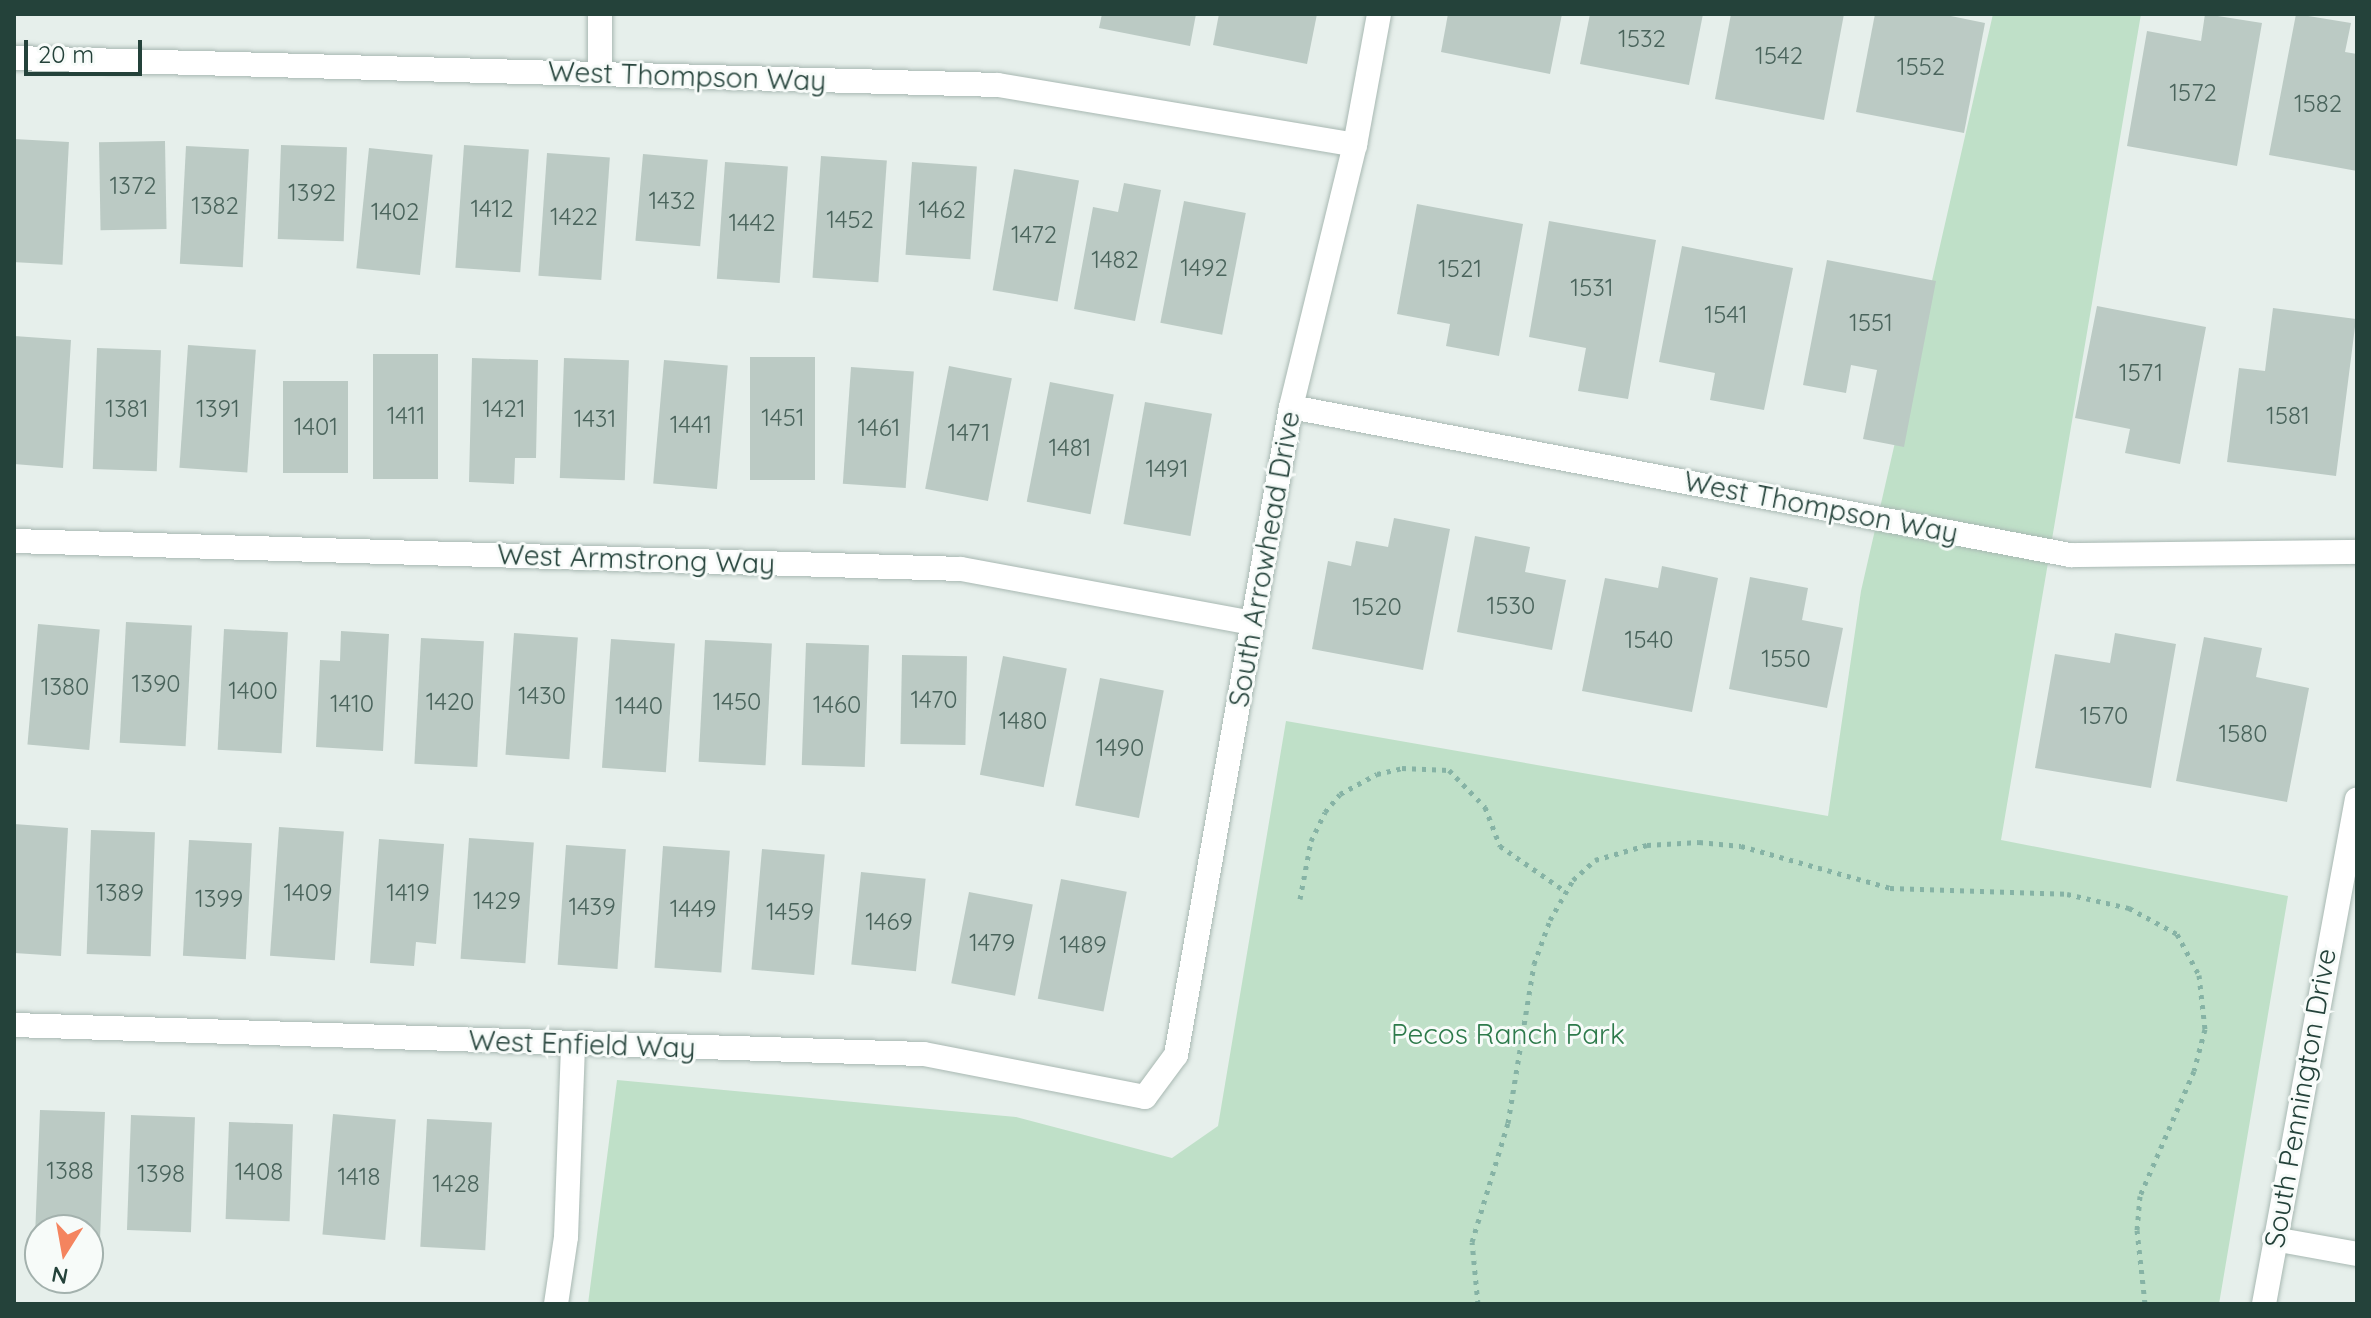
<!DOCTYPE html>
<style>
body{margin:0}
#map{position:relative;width:2371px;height:1318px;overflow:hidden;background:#e6efeb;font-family:Quicksand,sans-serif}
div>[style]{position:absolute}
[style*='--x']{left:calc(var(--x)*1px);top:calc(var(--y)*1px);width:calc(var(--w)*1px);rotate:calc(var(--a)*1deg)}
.green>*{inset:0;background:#bfe0c8}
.building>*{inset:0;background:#bbcac4;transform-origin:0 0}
.path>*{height:5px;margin-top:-2.5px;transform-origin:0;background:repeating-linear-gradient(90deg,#86b3a5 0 4px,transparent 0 10px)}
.roads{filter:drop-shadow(0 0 2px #a8b8b2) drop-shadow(0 0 2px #a8b8b2)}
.minor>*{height:24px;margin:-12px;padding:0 12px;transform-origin:12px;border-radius:12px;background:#fff}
span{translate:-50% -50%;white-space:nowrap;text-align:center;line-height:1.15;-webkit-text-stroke:6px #f7fbf9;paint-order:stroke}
.number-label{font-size:24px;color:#4a645c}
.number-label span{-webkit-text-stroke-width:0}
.street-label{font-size:28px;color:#24423a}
.park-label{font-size:28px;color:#2d7a4b}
.frame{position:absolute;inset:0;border:16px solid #24423a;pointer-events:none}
.north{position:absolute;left:24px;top:1214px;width:80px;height:80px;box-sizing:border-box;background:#f7fbf9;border:2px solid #a3b1ad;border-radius:50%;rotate:191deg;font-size:22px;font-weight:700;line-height:32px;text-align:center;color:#24423a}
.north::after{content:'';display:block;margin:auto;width:28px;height:36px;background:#f4845f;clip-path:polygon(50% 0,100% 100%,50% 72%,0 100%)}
.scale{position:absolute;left:24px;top:40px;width:118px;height:36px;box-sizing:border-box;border:4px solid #24423a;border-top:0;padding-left:10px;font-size:24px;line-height:28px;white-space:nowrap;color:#24423a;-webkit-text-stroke:6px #f7fbf9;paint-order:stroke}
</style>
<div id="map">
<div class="green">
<i style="clip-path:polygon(1993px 14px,2141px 14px,2001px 840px,2288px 896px,2219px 1304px,588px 1304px,617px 1080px,1016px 1117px,1172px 1158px,1218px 1126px,1286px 721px,1828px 816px,1861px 591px)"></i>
</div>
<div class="building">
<i style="clip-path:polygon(1102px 14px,1196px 14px,1190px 46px,1099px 28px)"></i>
<i style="clip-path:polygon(1219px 14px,1317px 14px,1307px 64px,1213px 45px)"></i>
<i style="clip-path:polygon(1448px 14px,1562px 14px,1550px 74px,1441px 52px)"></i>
<i style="clip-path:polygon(1590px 14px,1703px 14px,1689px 85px,1580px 64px)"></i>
<i style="clip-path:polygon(1731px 14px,1844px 14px,1824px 120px,1715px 99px)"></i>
<i style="clip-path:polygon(1875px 14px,1941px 14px,1985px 23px,1964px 133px,1856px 112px)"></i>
<i style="clip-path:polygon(2205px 14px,2262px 23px,2237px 166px,2127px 146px,2147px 31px,2201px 41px)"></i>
<i style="clip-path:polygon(2296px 14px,2351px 23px,2345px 52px,2357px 54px,2357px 171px,2269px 155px)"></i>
<i style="left:14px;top:139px;width:55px;height:123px;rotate:3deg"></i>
<i style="left:165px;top:141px;width:88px;height:66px;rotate:89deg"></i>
<i style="left:281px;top:145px;width:66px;height:94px;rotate:2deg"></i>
<i style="left:464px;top:145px;width:65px;height:123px;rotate:4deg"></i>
<i style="left:186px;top:146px;width:63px;height:118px;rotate:3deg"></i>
<i style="left:369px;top:148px;width:64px;height:121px;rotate:6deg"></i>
<i style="left:547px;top:153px;width:63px;height:123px;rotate:4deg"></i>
<i style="left:643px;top:154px;width:65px;height:87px;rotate:5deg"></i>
<i style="left:821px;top:156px;width:66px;height:122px;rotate:4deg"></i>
<i style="left:725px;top:162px;width:63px;height:117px;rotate:4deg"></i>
<i style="left:912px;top:162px;width:65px;height:93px;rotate:4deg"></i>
<i style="left:1014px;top:169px;width:66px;height:123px;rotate:10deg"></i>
<i style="clip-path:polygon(1124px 183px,1161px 190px,1135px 321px,1074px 309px,1093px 207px,1118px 212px)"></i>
<i style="left:1184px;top:201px;width:63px;height:124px;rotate:11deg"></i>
<i style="clip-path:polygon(1417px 204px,1523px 224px,1499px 356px,1446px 346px,1450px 324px,1397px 314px)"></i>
<i style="clip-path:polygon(1549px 221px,1656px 240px,1628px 399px,1578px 391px,1586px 348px,1529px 337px)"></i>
<i style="clip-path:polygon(1682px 246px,1793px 268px,1764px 410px,1710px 400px,1715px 373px,1659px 362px)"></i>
<i style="clip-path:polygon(1827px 260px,1936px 281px,1904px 447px,1863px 439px,1877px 370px,1851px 365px,1846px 393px,1803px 385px)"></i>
<i style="clip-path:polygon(2097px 306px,2206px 327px,2180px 464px,2125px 453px,2130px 429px,2075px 418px)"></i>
<i style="clip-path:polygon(2273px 308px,2356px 319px,2336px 476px,2227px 462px,2239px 368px,2265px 371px)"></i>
<i style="clip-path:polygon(14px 336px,71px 340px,63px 468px,14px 464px)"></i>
<i style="left:188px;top:345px;width:68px;height:123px;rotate:4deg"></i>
<i style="left:97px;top:348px;width:64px;height:121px;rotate:2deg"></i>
<i style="left:373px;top:354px;width:65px;height:125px"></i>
<i style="left:750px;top:357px;width:65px;height:123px"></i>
<i style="clip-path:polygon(472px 358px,538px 360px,536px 458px,515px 458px,514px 484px,469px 482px)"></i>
<i style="left:564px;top:358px;width:65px;height:120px;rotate:2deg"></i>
<i style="left:664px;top:360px;width:64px;height:124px;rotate:5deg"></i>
<i style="left:949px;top:366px;width:64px;height:125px;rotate:11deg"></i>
<i style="left:851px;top:367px;width:63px;height:117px;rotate:4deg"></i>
<i style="left:283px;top:381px;width:65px;height:92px"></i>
<i style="left:1050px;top:382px;width:65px;height:122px;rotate:11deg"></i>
<i style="left:1145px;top:402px;width:68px;height:124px;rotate:10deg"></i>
<i style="clip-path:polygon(1394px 518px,1450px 529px,1423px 670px,1312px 649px,1328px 561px,1351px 566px,1356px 541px,1388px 547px)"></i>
<i style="clip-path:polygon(1475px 536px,1530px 547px,1525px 572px,1566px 580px,1552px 650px,1457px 632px)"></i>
<i style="clip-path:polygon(1662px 566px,1718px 578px,1692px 712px,1582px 691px,1605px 578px,1658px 588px)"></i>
<i style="clip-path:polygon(1750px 577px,1808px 588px,1802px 620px,1843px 628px,1827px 708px,1729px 689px)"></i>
<i style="left:126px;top:622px;width:66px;height:121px;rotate:3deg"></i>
<i style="left:38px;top:624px;width:62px;height:121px;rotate:5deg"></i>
<i style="left:224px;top:629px;width:64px;height:121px;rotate:3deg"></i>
<i style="clip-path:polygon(341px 631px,389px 634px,383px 751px,316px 747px,320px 660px,340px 661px)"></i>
<i style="left:514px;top:633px;width:64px;height:122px;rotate:4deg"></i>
<i style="clip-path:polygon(2115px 633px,2176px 644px,2151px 788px,2035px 768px,2055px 654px,2110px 663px)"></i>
<i style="clip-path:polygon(2204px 637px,2262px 648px,2256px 677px,2309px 688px,2287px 802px,2176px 781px)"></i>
<i style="left:421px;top:638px;width:63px;height:126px;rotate:3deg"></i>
<i style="left:611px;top:639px;width:64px;height:129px;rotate:4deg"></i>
<i style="left:705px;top:640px;width:67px;height:122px;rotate:3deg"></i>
<i style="left:806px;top:643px;width:63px;height:122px;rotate:2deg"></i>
<i style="left:902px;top:655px;width:65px;height:89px;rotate:1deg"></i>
<i style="left:1003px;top:656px;width:65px;height:121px;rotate:11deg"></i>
<i style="left:1100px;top:678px;width:65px;height:130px;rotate:11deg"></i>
<i style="clip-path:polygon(14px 824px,68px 828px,61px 956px,14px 953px)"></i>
<i style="left:279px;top:827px;width:65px;height:129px;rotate:4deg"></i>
<i style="left:91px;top:830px;width:64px;height:124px;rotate:2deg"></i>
<i style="left:469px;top:838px;width:65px;height:121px;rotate:4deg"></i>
<i style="clip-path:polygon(379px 839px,444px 844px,436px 944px,416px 942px,414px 966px,370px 963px)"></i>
<i style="left:189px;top:840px;width:63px;height:116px;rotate:3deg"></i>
<i style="left:566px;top:845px;width:60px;height:120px;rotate:4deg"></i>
<i style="left:663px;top:846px;width:67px;height:122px;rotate:4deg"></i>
<i style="left:762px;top:849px;width:63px;height:121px;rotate:5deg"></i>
<i style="left:861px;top:872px;width:65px;height:93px;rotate:6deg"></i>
<i style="left:1061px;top:879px;width:67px;height:122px;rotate:11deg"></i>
<i style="left:969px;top:892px;width:65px;height:93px;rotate:11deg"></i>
<i style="clip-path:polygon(40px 1110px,105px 1112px,100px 1240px,88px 1239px,88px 1230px,40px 1230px,40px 1237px,35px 1237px)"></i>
<i style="left:333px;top:1114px;width:63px;height:121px;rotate:5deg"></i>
<i style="left:131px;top:1115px;width:64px;height:115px;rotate:2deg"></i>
<i style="left:427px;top:1119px;width:65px;height:128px;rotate:3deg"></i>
<i style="left:229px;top:1122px;width:64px;height:97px;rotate:2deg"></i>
</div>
<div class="path">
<i style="--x:1300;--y:899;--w:59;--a:-79.3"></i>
<i style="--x:1311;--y:841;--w:32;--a:-64"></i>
<i style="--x:1325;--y:812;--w:23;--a:-50"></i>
<i style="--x:1340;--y:794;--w:42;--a:-28.4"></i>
<i style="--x:1377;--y:774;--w:26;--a:-13"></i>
<i style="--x:1402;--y:768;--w:47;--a:2.4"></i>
<i style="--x:1449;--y:770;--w:52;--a:45.8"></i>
<i style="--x:1485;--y:807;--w:42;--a:69"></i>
<i style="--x:1500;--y:846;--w:79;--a:34.7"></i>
<i style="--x:1478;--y:1304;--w:62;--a:-95.5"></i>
<i style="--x:1472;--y:1242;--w:124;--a:-73.2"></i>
<i style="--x:1508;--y:1123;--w:161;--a:-80.7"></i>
<i style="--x:1534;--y:964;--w:47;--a:-70"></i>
<i style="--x:1550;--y:920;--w:46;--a:-60.1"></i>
<i style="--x:1573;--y:880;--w:30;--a:-42"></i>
<i style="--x:1595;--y:860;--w:54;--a:-16.1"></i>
<i style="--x:1647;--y:845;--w:52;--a:-3.3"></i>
<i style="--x:1699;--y:842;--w:42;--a:5.4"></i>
<i style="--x:1741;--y:846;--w:155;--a:15.7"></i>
<i style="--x:1890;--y:888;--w:177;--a:1.9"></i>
<i style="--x:2067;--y:894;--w:64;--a:12.7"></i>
<i style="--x:2129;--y:908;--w:55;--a:28.4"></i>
<i style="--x:2177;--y:934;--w:47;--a:61.8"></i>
<i style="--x:2199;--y:975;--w:54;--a:83.7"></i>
<i style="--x:2205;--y:1029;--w:43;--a:104.7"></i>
<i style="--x:2194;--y:1071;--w:136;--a:113.4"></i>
<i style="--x:2140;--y:1196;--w:34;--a:95"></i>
<i style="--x:2137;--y:1230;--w:74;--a:83.8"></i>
</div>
<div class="roads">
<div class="minor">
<i style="--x:600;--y:14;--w:59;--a:90"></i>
<i style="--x:14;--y:58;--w:984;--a:1.57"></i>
<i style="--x:998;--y:85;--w:362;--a:9.5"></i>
<i style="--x:1291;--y:407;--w:793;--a:10.76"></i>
<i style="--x:2070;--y:555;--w:287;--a:-0.6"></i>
<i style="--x:14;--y:541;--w:947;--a:1.69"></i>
<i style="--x:961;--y:569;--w:296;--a:10.5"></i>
<i style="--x:14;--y:1025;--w:910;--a:1.83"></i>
<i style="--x:924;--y:1054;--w:225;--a:11"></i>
<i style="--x:1145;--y:1097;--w:52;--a:-53.6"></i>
<i style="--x:1176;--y:1055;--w:658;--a:-79.94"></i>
<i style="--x:1291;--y:407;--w:270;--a:-76.3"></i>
<i style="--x:1355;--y:145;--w:133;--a:-79.6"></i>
<i style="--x:2274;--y:1239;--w:84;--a:10.2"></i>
<i style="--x:556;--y:1304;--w:68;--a:-81.5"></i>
<i style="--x:566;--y:1237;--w:194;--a:-87.9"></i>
<i style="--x:2264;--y:1304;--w:513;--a:-79.57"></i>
</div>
</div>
<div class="number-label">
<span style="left:1642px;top:39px">1532</span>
<span style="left:1779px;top:56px">1542</span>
<span style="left:1921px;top:67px">1552</span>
<span style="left:2193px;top:93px">1572</span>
<span style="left:2318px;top:104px">1582</span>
<span style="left:133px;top:186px">1372</span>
<span style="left:312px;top:193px">1392</span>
<span style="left:672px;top:201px">1432</span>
<span style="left:215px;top:206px">1382</span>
<span style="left:492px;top:209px">1412</span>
<span style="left:942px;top:210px">1462</span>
<span style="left:395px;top:212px">1402</span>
<span style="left:574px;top:217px">1422</span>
<span style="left:850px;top:220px">1452</span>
<span style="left:752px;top:223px">1442</span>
<span style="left:1034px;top:235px">1472</span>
<span style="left:1115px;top:260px">1482</span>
<span style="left:1204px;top:268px">1492</span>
<span style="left:1460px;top:269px">1521</span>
<span style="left:1592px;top:288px">1531</span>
<span style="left:1726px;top:315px">1541</span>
<span style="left:1871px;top:323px">1551</span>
<span style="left:2141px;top:373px">1571</span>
<span style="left:127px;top:409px">1381</span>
<span style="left:218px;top:409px">1391</span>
<span style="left:504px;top:409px">1421</span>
<span style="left:406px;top:416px">1411</span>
<span style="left:2288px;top:416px">1581</span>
<span style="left:783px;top:418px">1451</span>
<span style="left:595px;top:419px">1431</span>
<span style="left:691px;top:425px">1441</span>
<span style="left:316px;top:427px">1401</span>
<span style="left:879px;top:428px">1461</span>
<span style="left:969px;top:433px">1471</span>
<span style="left:1070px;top:448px">1481</span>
<span style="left:1167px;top:469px">1491</span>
<span style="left:1511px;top:606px">1530</span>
<span style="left:1377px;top:607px">1520</span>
<span style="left:1649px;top:640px">1540</span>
<span style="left:1786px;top:659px">1550</span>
<span style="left:156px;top:684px">1390</span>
<span style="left:65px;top:687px">1380</span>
<span style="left:253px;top:691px">1400</span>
<span style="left:542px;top:696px">1430</span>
<span style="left:934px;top:700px">1470</span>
<span style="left:450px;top:702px">1420</span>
<span style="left:737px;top:702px">1450</span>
<span style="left:352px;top:704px">1410</span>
<span style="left:837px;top:705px">1460</span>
<span style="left:639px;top:706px">1440</span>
<span style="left:2104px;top:716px">1570</span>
<span style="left:1023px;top:721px">1480</span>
<span style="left:2243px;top:734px">1580</span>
<span style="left:1120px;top:748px">1490</span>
<span style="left:120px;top:893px">1389</span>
<span style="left:308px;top:893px">1409</span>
<span style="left:408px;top:893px">1419</span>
<span style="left:219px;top:899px">1399</span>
<span style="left:497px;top:901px">1429</span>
<span style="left:592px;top:907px">1439</span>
<span style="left:693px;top:909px">1449</span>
<span style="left:790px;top:912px">1459</span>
<span style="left:889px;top:922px">1469</span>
<span style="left:992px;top:943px">1479</span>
<span style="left:1083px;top:945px">1489</span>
<span style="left:70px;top:1171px">1388</span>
<span style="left:259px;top:1172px">1408</span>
<span style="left:161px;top:1174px">1398</span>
<span style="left:359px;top:1177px">1418</span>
<span style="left:456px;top:1184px">1428</span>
</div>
<div class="street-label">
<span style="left:687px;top:76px;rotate:2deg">West Thompson Way</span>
<span style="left:1821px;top:507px;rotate:11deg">West Thompson Way</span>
<span style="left:636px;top:559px;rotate:2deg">West Armstrong Way</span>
<span style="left:1264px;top:559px;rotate:-80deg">South Arrowhead Drive</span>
<span style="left:582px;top:1044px;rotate:2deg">West Enfield Way</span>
<span style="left:2300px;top:1098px;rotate:-80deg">South Pennington Drive</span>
</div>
<div class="park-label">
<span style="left:1508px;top:1034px">Pecos Ranch Park</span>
</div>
<div class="frame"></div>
<div class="north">N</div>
<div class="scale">20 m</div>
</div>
